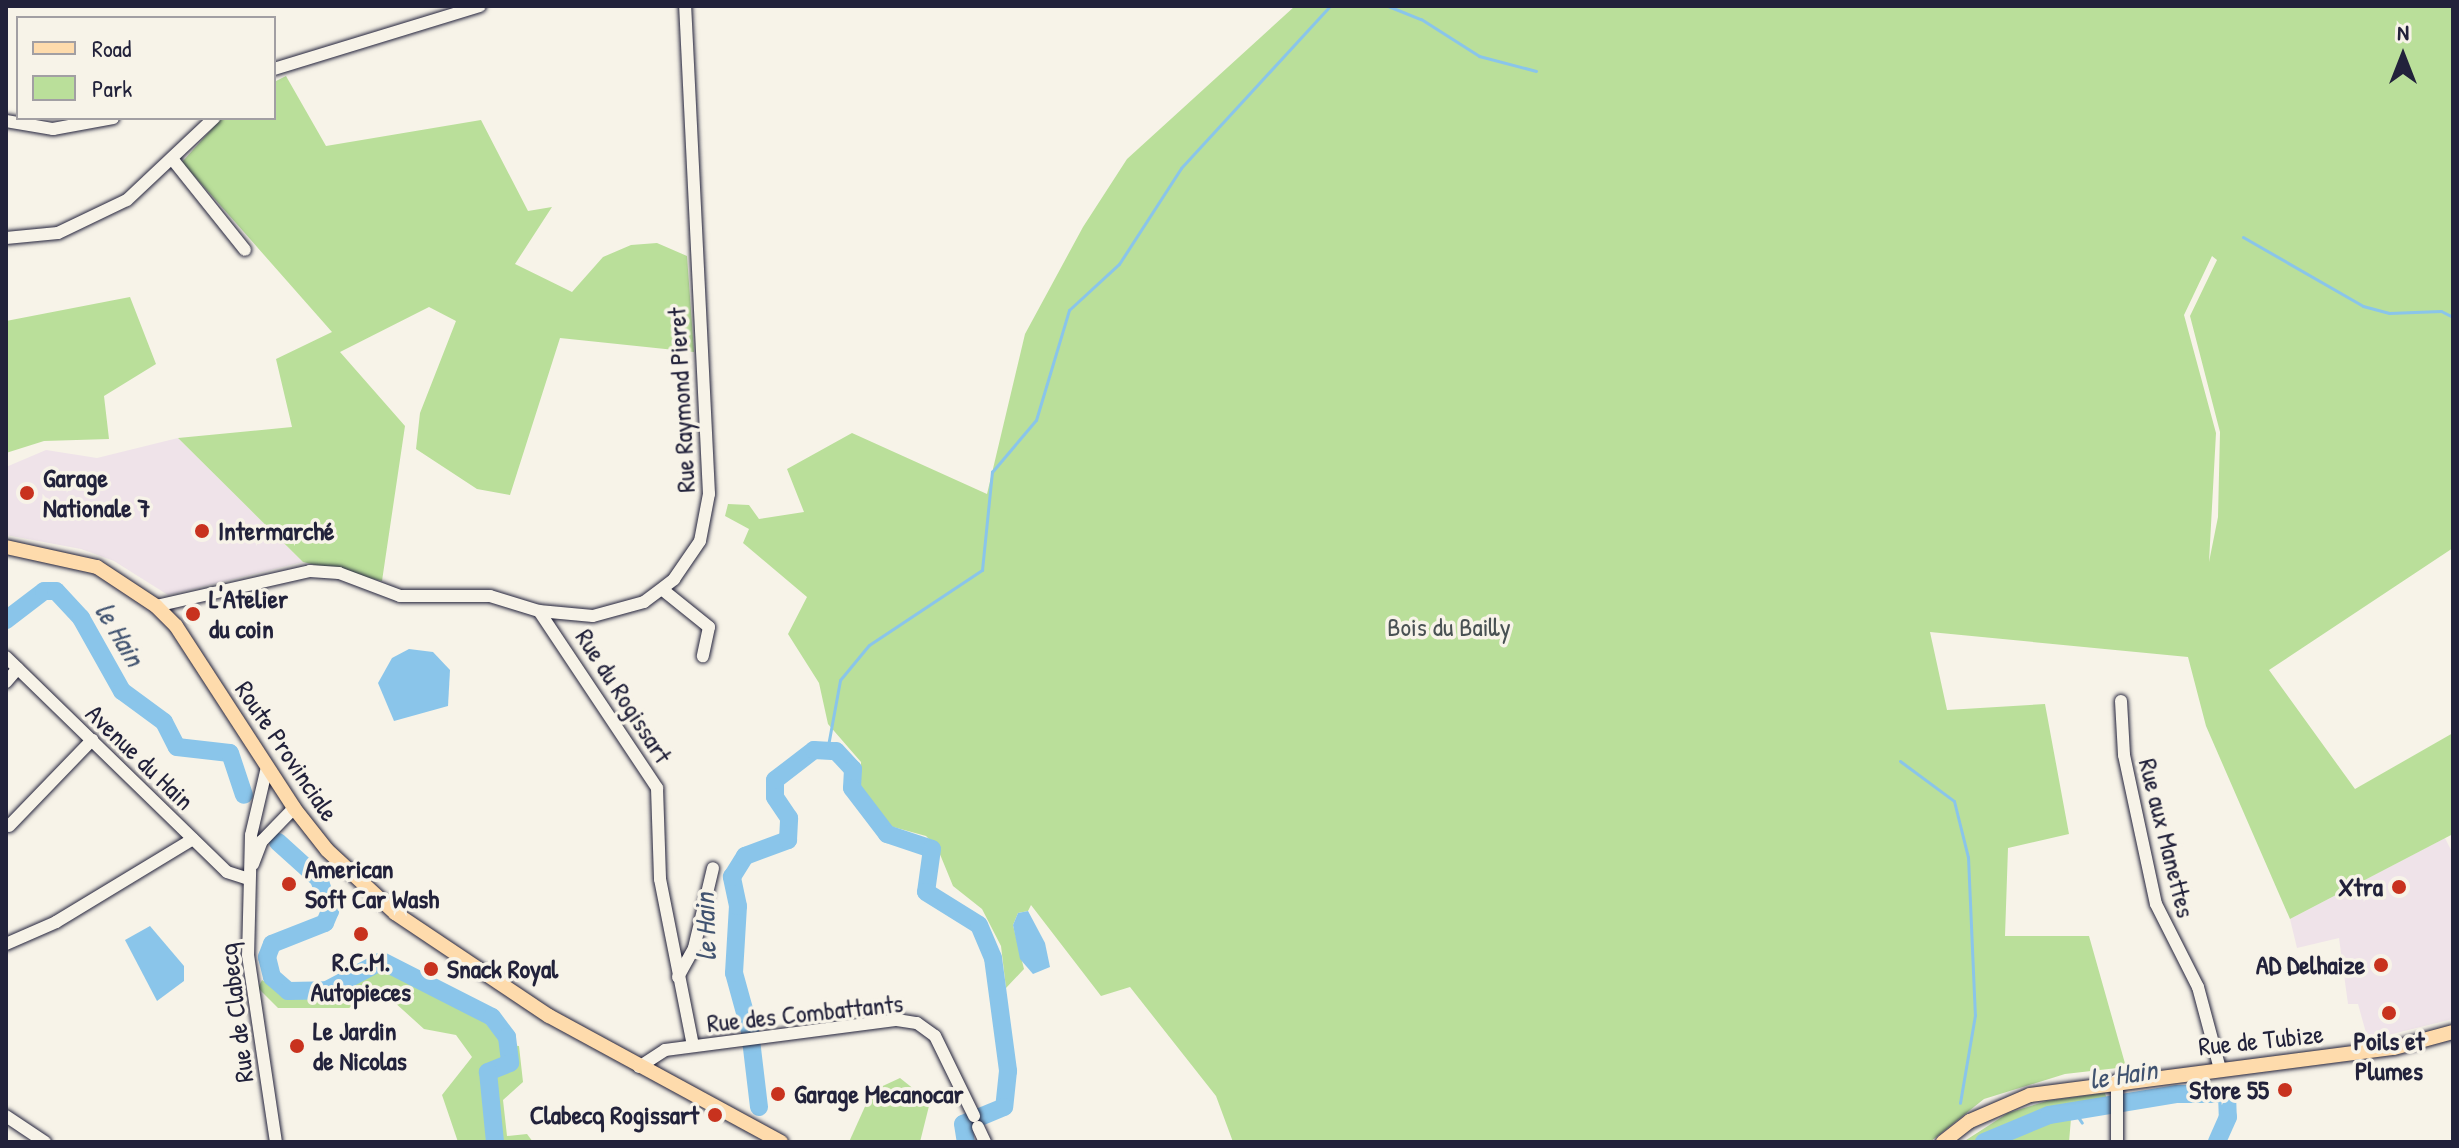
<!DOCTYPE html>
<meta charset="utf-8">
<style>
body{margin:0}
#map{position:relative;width:2459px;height:1148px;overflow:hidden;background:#f7f3e8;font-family:"Patrick Hand",sans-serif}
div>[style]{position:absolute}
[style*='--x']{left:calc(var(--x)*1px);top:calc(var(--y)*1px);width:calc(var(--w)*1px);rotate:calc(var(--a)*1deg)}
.built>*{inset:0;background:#efe3e9}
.green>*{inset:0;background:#badf9a}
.water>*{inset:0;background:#8ac5ea}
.stream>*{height:3px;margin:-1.5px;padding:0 1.5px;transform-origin:1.5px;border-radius:1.5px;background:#8ac5ea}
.river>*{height:18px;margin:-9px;padding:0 9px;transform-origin:9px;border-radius:9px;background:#8ac5ea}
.roads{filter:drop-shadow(0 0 2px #22223b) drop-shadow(0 0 2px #22223b)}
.minor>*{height:12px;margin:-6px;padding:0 6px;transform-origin:6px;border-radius:6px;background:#f7f3e8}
.major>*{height:14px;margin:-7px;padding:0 7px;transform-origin:7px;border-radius:7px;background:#fedbac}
.dots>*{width:22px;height:22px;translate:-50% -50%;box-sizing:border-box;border:4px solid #f7f3e8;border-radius:50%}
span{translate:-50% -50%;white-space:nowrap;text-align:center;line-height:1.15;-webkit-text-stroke:7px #f7f3e8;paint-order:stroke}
.street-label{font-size:26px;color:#22223b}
.poi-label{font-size:26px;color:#22223b;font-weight:700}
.left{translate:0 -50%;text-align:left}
.right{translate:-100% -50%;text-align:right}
.park-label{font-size:26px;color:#485153}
.water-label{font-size:28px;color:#415370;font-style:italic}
.frame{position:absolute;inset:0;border:8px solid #22223b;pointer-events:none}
.legend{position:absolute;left:16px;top:16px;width:260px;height:104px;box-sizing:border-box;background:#f7f3e8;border:2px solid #a29fa3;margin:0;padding:10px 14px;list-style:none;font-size:24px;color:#22223b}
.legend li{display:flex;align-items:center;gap:16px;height:40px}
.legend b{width:40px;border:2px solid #a29fa3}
.north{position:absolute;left:2363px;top:16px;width:80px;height:80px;-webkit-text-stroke:6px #f7f3e8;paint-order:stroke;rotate:0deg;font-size:22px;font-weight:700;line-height:32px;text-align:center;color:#22223b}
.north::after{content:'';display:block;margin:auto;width:28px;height:36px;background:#22223b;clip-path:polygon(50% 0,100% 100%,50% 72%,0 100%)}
</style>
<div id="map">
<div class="built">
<i style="clip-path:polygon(178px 438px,303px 562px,168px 595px,114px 561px,81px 549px,6px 535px,6px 467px,46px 450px,97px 458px)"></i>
<i style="clip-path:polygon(2445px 838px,2453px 854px,2453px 1019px,2368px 1040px,2358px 1004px,2348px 1004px,2339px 938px,2297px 948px,2290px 919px)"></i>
</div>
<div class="green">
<i style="clip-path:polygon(evenodd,1295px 6px,2453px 6px,2453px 548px,2269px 670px,2355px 789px,2453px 733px,2453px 834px,2290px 919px,2206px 726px,2188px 657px,1930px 632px,1947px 710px,2045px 704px,2069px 834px,2008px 848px,2005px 936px,2089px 936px,2126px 1067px,2065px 1074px,1984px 1099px,1930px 1142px,1233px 1142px,1216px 1096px,1130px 987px,1101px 996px,1031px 905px,1028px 911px,1018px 913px,1013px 925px,1024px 969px,1006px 988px,1001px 946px,982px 909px,953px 886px,937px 847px,926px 836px,886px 825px,860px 788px,861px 762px,828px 724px,819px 683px,788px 634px,807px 597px,743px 543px,749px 529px,725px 516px,728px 504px,749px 505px,759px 519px,804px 512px,787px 469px,852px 433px,987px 494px,1025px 334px,1083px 227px,1127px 159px,1295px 6px,2212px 256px,2217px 260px,2190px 316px,2220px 432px,2218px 517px,2209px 562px,2216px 433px,2184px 315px,2212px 256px)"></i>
<i style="clip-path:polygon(286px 76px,326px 146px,481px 120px,528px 211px,552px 207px,515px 264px,572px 292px,603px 257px,631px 245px,657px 243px,687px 256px,694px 352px,560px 338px,510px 495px,477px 489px,416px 449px,420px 413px,456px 321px,429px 307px,340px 352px,405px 426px,382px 581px,303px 562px,178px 438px,292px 427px,276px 359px,332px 332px,182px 162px,222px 118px,274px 118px,274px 82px)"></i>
<i style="clip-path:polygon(130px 297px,156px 364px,104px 396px,109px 439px,44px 441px,6px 453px,6px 321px)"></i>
<i style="clip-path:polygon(374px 964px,412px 976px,484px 1021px,503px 1045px,519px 1046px,523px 1082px,503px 1100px,507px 1136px,527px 1134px,533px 1142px,458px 1142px,442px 1095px,472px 1057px,456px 1035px,424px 1029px,382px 991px,349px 1008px,278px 1008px,258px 988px,262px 980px,286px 995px,326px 994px)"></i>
<i style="clip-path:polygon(900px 1078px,930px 1102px,920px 1142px,849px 1142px,872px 1091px)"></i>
<i style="clip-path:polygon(2105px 1093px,2108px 1103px,2072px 1107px,2069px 1142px,1963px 1142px,2008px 1113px,2047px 1101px)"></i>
</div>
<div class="water">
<i style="clip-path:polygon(409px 649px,433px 652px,450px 670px,448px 706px,394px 721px,378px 683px,392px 658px)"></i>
<i style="clip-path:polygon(1028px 911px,1045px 943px,1050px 967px,1033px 974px,1020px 959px,1013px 925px,1018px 913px)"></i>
<i style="clip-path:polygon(150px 926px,184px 966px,184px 981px,157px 1001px,125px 940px)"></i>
</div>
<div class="stream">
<i style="--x:1388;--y:6;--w:35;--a:22"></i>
<i style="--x:1421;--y:19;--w:69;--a:32.5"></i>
<i style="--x:1479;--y:56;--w:59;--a:14.7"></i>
<i style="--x:2243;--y:237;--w:138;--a:29.9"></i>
<i style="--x:2363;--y:306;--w:27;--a:15"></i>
<i style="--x:2389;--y:313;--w:52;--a:-2.2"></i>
<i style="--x:2441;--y:311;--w:13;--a:27"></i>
<i style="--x:827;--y:751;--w:72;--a:-79.6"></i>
<i style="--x:840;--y:680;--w:45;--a:-50.4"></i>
<i style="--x:869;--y:645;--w:136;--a:-33.6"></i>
<i style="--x:982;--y:570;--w:99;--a:-84.2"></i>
<i style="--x:992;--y:472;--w:68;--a:-49.8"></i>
<i style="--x:1036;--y:420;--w:115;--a:-73.3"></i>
<i style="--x:1069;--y:310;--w:68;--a:-42.6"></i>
<i style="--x:1119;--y:264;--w:114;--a:-57.1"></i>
<i style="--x:1181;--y:168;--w:220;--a:-47.4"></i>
<i style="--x:1900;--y:761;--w:67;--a:36.5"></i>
<i style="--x:1954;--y:801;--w:58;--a:76"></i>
<i style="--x:1968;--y:857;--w:158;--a:87.5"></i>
<i style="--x:1975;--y:1015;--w:89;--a:99.7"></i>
<i style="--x:2074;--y:1111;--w:14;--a:56"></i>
</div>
<div class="river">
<i style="--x:6;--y:620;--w:48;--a:-37.3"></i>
<i style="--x:44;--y:591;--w:12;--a:0"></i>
<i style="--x:56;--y:591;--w:37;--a:47"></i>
<i style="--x:81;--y:618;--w:84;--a:60.7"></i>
<i style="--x:122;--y:691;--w:52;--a:36.4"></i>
<i style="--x:164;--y:722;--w:28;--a:63"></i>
<i style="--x:177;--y:747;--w:53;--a:6.5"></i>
<i style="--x:230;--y:753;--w:44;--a:71.6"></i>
<i style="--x:278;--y:842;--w:55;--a:42.1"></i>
<i style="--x:319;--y:879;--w:34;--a:71"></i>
<i style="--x:330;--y:911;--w:13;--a:113"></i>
<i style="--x:325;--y:923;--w:57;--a:158.4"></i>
<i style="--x:272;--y:944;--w:14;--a:111"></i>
<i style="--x:267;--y:957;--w:21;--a:76"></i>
<i style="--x:272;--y:977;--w:21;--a:41"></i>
<i style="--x:288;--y:991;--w:39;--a:-1"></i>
<i style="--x:327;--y:990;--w:62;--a:-27.8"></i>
<i style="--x:382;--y:961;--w:123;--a:27"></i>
<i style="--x:492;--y:1017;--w:25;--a:53"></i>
<i style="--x:507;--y:1037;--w:26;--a:83"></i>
<i style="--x:510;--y:1063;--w:24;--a:158"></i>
<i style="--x:488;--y:1072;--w:70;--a:84.3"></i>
<i style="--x:759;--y:1107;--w:77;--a:-96.8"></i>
<i style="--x:750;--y:1031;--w:60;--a:-105.4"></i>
<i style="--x:734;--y:973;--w:67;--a:-86.6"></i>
<i style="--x:738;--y:906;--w:30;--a:-102"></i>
<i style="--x:732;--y:877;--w:25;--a:-58"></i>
<i style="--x:745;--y:856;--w:46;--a:-20.4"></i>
<i style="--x:788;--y:840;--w:22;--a:-87"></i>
<i style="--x:789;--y:818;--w:25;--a:-124"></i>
<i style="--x:775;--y:797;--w:17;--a:-90"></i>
<i style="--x:775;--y:780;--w:49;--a:-37.6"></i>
<i style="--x:814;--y:750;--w:22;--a:3"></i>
<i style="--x:836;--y:751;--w:25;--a:47"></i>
<i style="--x:853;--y:769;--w:19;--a:93"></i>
<i style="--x:852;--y:788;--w:58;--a:52.7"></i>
<i style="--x:887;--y:834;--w:47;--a:18.4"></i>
<i style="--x:932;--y:849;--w:43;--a:97.9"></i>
<i style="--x:926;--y:892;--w:62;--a:31.9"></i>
<i style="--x:979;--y:925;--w:36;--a:67"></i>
<i style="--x:993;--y:958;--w:114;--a:82.4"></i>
<i style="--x:1008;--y:1071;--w:36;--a:96"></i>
<i style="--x:1004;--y:1107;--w:44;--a:157.5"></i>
<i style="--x:963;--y:1124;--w:18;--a:81"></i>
<i style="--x:1984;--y:1142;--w:70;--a:-22.6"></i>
<i style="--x:2049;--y:1115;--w:130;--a:-9.3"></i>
<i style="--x:2177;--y:1094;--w:50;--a:0"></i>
<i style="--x:2227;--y:1094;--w:23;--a:88"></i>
<i style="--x:2228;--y:1117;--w:27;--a:114"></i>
</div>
<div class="roads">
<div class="minor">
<i style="--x:274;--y:69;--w:215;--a:-17"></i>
<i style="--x:6;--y:121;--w:48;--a:9.7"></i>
<i style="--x:53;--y:129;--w:61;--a:-10.4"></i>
<i style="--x:173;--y:160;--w:115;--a:51.3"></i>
<i style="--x:6;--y:238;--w:52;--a:-5.5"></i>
<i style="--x:58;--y:233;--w:76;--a:-25.6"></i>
<i style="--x:127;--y:200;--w:120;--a:-43.3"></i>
<i style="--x:663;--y:590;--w:59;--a:38.8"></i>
<i style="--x:709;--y:627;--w:30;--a:102"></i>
<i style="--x:156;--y:606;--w:158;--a:-12.8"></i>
<i style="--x:310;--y:571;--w:29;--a:4"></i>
<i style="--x:339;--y:573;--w:65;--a:20.7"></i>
<i style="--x:400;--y:596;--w:90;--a:0"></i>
<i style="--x:490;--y:596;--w:51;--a:17"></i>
<i style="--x:539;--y:611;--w:54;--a:5.3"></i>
<i style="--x:593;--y:616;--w:53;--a:-15.4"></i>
<i style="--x:644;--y:602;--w:38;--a:-37"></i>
<i style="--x:674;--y:579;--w:46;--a:-55.6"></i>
<i style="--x:700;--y:541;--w:48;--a:-79.2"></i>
<i style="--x:709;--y:494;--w:489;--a:-92.8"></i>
<i style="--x:539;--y:611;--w:213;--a:56.3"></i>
<i style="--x:657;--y:788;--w:91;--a:88.1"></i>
<i style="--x:660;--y:879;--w:170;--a:78.8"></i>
<i style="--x:6;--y:657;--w:308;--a:44.2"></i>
<i style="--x:227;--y:872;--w:22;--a:18"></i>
<i style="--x:6;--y:682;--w:18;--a:-49"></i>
<i style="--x:2121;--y:701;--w:54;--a:86.8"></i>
<i style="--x:2124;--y:755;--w:152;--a:77.9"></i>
<i style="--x:2156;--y:904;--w:93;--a:63.2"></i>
<i style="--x:2198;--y:987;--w:85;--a:75"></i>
<i style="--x:267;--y:767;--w:70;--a:103.2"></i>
<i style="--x:251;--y:835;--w:120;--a:91.4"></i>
<i style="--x:248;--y:955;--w:189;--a:81.5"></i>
<i style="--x:9;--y:826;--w:120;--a:-46"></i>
<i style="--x:253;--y:864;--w:25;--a:-69"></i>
<i style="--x:262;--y:841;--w:46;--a:-45.9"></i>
<i style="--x:6;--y:944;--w:55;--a:-23.7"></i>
<i style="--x:56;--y:922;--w:160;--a:-31.2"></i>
<i style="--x:678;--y:977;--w:33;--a:-61"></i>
<i style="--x:694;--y:948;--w:82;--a:-76.6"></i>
<i style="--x:639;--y:1067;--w:31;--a:-33"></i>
<i style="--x:665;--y:1050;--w:234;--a:-7.4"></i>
<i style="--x:897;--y:1020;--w:20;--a:9"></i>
<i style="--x:917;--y:1023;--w:22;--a:36"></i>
<i style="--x:935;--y:1036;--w:89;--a:64"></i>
<i style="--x:2117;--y:1080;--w:62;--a:90"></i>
<i style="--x:6;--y:1116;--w:47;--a:33.7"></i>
<i style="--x:978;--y:1127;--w:17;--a:65"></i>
</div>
<div class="major">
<i style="--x:6;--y:547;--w:93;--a:12.4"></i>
<i style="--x:97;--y:567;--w:71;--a:33.5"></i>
<i style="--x:156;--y:606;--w:28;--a:45"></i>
<i style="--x:176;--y:626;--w:217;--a:57"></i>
<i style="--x:294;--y:808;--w:53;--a:51.8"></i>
<i style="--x:327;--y:850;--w:93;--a:42.8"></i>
<i style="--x:395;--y:913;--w:185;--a:33.8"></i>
<i style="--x:549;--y:1016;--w:264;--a:28.5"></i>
<i style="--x:1943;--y:1142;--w:34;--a:-38"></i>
<i style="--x:1970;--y:1121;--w:65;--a:-23.4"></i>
<i style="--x:2030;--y:1095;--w:367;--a:-7.4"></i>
<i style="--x:2394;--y:1048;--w:61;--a:-15.2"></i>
</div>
</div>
<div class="dots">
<i style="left:27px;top:493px;background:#c8321e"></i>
<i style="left:202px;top:531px;background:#c8321e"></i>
<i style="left:193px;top:614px;background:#c8321e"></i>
<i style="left:289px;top:884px;background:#c8321e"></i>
<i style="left:2399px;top:887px;background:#c8321e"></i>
<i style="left:361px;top:934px;background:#c8321e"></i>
<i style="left:2381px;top:965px;background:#c8321e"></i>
<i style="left:431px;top:969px;background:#c8321e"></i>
<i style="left:2389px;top:1013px;background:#c8321e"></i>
<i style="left:297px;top:1046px;background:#c8321e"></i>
<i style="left:2285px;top:1090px;background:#c8321e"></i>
<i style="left:778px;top:1094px;background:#c8321e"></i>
<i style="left:715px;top:1115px;background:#c8321e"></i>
</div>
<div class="street-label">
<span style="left:681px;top:400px;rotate:-93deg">Rue Raymond Pieret</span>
<span style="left:624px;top:696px;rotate:57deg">Rue du Rogissart</span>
<span style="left:287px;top:751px;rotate:56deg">Route Provinciale</span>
<span style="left:140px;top:757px;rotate:44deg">Avenue du Hain</span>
<span style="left:2167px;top:838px;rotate:76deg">Rue aux Manettes</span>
<span style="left:236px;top:1013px;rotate:-97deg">Rue de Clabecq</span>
<span style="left:805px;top:1013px;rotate:-6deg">Rue des Combattants</span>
<span style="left:2261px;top:1040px;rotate:-6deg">Rue de Tubize</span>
</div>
<div class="poi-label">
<span class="left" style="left:43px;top:493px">Garage<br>Nationale 7</span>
<span class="left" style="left:218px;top:531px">Intermarché</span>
<span class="left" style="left:209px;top:614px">L'Atelier<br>du coin</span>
<span class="left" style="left:305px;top:884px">American<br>Soft Car Wash</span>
<span class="right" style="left:2383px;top:887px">Xtra</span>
<span style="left:361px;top:977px">R.C.M.<br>Autopieces</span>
<span class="right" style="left:2365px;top:965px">AD Delhaize</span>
<span class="left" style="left:447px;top:969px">Snack Royal</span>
<span class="left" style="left:313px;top:1046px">Le Jardin<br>de Nicolas</span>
<span style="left:2389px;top:1056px">Poils et<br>Plumes</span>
<span class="right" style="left:2269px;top:1090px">Store 55</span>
<span class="left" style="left:794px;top:1094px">Garage Mecanocar</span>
<span class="right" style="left:699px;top:1115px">Clabecq Rogissart</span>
</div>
<div class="park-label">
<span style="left:1449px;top:627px">Bois du Bailly</span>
</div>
<div class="water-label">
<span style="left:120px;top:634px;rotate:59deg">le Hain</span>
<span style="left:705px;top:927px;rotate:-92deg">le Hain</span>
<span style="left:2123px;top:1074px;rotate:-9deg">le Hain</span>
</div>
<div class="frame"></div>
<ul class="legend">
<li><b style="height:10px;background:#fedbac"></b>Road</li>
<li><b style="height:22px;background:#badf9a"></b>Park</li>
</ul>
<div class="north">N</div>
</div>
